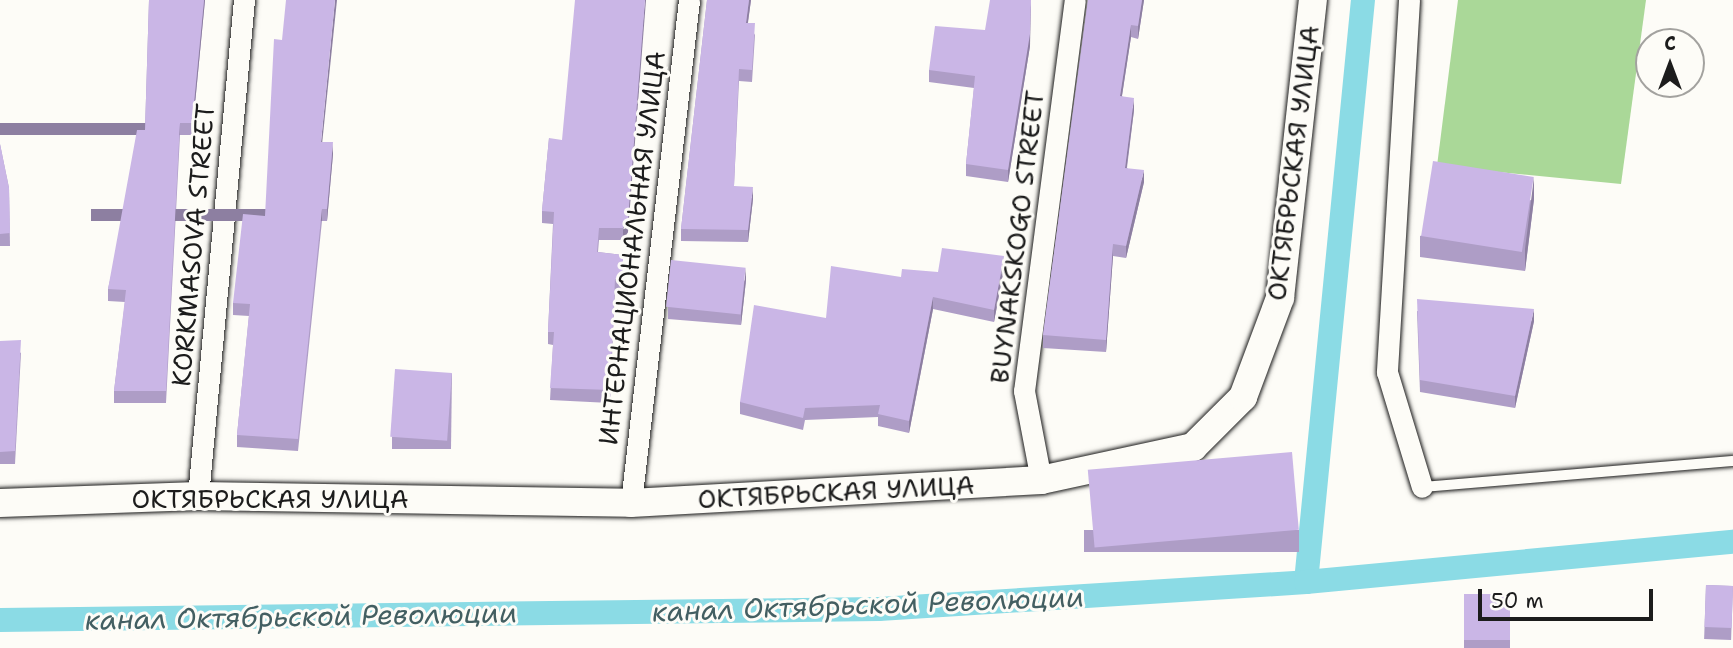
<!DOCTYPE html>
<meta charset="utf-8">
<style>
body{margin:0}
#map{position:relative;width:1733px;height:648px;overflow:hidden;background:#fdfcf7;font-family:"Shantell Sans",sans-serif}
div>[style]{position:absolute}
[style*='--x']{left:calc(var(--x)*1px);top:calc(var(--y)*1px);width:calc(var(--w)*1px);rotate:calc(var(--a)*1deg)}
.green>*{inset:0;background:#aad898}
.canal>*{height:24px;margin:-12px;padding:0 12px;transform-origin:12px;border-radius:12px;background:#8bdbe5}
.roads{filter:drop-shadow(0 0 2px #1c1c1c) drop-shadow(0 0 2px #1c1c1c)}
.lane>*{height:10px;margin:-5px;padding:0 5px;transform-origin:5px;border-radius:5px;background:#fdfcf7}
.street>*{height:21px;margin:-10.5px;padding:0 10.5px;transform-origin:10.5px;border-radius:10.5px;background:#fdfcf7}
.secondary>*{height:28px;margin:-14px;padding:0 14px;transform-origin:14px;border-radius:14px;background:#fdfcf7}
.wall>*{inset:0;background:#ae9dc6;transform-origin:0 0}
.shaded-wall>*{inset:0;background:#8d7fa1;transform-origin:0 0}
.building>*{inset:0;background:#cab6e6;transform-origin:0 0}
span{translate:-50% -50%;white-space:nowrap;text-align:center;line-height:1.15;-webkit-text-stroke:6px #fdfcf7;paint-order:stroke}
.street-label{font-size:26px;color:#1c1c1c}
.water-label{font-size:28px;color:#435f62;font-style:italic}
.north{position:absolute;left:1635px;top:28px;width:70px;height:70px;box-sizing:border-box;background:#fdfcf7;border:2px solid #a3a29f;border-radius:50%;rotate:0deg;font-size:19px;font-weight:700;line-height:28px;text-align:center;color:#1c1c1c}
.north::after{content:'';display:block;margin:auto;width:24px;height:32px;background:#1c1c1c;clip-path:polygon(50% 0,100% 100%,50% 72%,0 100%)}
.scale{position:absolute;left:1478px;top:589px;width:175px;height:32px;box-sizing:border-box;border:4px solid #1c1c1c;border-top:0;padding-left:9px;font-size:21px;line-height:24px;white-space:nowrap;color:#1c1c1c;-webkit-text-stroke:5px #fdfcf7;paint-order:stroke}
</style>
<div id="map">
<div class="green">
<i style="clip-path:polygon(1458px 0,1646px 0,1621px 184px,1437px 166px)"></i>
</div>
<div class="canal">
<i style="--x:1306;--y:582;--w:585;--a:-84.41"></i>
<i style="--x:0;--y:620;--w:879;--a:-0.72"></i>
<i style="--x:879;--y:609;--w:428;--a:-3.6"></i>
<i style="--x:1306;--y:582;--w:429;--a:-5.4"></i>
</div>
<div class="roads">
<div class="lane">
<i style="--x:1422;--y:487;--w:312;--a:-4.8"></i>
</div>
<div class="street">
<i style="--x:1409;--y:0;--w:373;--a:93.4"></i>
<i style="--x:1387;--y:372;--w:120;--a:73.1"></i>
<i style="--x:1041;--y:480;--w:91;--a:-100.8"></i>
<i style="--x:1024;--y:391;--w:394;--a:-82.6"></i>
<i style="--x:198;--y:496;--w:498;--a:-84.7"></i>
<i style="--x:631;--y:503;--w:506;--a:-83.42"></i>
</div>
<div class="secondary">
<i style="--x:0;--y:503;--w:198;--a:-2"></i>
<i style="--x:198;--y:496;--w:433;--a:0.9"></i>
<i style="--x:631;--y:503;--w:411;--a:-3.2"></i>
<i style="--x:1041;--y:480;--w:156;--a:-12.2"></i>
<i style="--x:1193;--y:447;--w:71;--a:-45"></i>
<i style="--x:1243;--y:397;--w:106;--a:-69.5"></i>
<i style="--x:1280;--y:298;--w:300;--a:-83.7"></i>
</div>
</div>
<div class="wall">
<i style="clip-path:polygon(149px 0,205px 0,192px 135px,180px 135px,166px 403px,114px 403px,114px 391px,125px 302px,108px 301px,108px 289px,145px 130px)"></i>
<i style="clip-path:polygon(707px 0,751px 0,748px 23px,755px 35px,752px 82px,739px 81px,734px 186px,753px 199px,748px 242px,681px 241px,681px 229px)"></i>
<i style="clip-path:polygon(1088px 0,1144px 0,1138px 39px,1131px 37px,1122px 96px,1134px 110px,1127px 168px,1144px 182px,1126px 258px,1113px 256px,1106px 352px,1043px 348px,1043px 335px)"></i>
<i style="clip-path:polygon(1030px 46px,1008px 182px,966px 176px,966px 164px,974px 88px,929px 82px,929px 70px)"></i>
<i style="clip-path:polygon(549px 138px,628px 232px,623px 240px,599px 240px,598px 252px,623px 255px,623px 291px,615px 291px,610px 403px,550px 400px,553px 345px,548px 344px,548px 332px,553px 224px,542px 223px,542px 211px)"></i>
<i style="clip-path:polygon(322px 142px,333px 154px,327px 221px,322px 221px,298px 451px,237px 447px,237px 435px,249px 316px,233px 315px,233px 303px)"></i>
<i style="clip-path:polygon(0 144px,9px 188px,10px 246px,0 246px)"></i>
<i style="clip-path:polygon(1534px 199px,1525px 271px,1420px 257px,1420px 236px)"></i>
<i style="clip-path:polygon(1004px 268px,994px 322px,933px 309px,909px 433px,878px 426px,878px 417px,805px 420px,803px 430px,740px 414px,740px 402px,826px 318px,901px 277px,938px 272px)"></i>
<i style="clip-path:polygon(746px 280px,741px 325px,668px 319px,668px 307px)"></i>
<i style="clip-path:polygon(1417px 311px,1534px 321px,1515px 408px,1420px 392px)"></i>
<i style="clip-path:polygon(0 341px,21px 353px,15px 464px,0 464px)"></i>
<i style="clip-path:polygon(452px 373px,451px 449px,392px 449px,392px 437px)"></i>
<i style="left:1299px;top:530px;width:22px;height:215px;rotate:90deg"></i>
<i style="left:1706px;top:585px;width:27px;height:54px;rotate:2deg"></i>
<i style="left:1464px;top:594px;width:46px;height:54px"></i>
</div>
<div class="shaded-wall">
<i style="clip-path:polygon(204px 0,205px 0,192px 135px,192px 123px)"></i>
<i style="clip-path:polygon(335px 0,337px 0,321px 154px,321px 142px)"></i>
<i style="clip-path:polygon(645px 0,646px 0,628px 232px,623px 240px,623px 228px)"></i>
<i style="clip-path:polygon(749px 0,751px 0,746px 35px,746px 23px)"></i>
<i style="clip-path:polygon(1031px 0,1030px 46px,1008px 182px,1008px 170px)"></i>
<i style="clip-path:polygon(1142px 0,1144px 0,1138px 39px,1138px 26px)"></i>
<i style="clip-path:polygon(1131px 25px,1131px 37px,1120px 108px,1120px 96px)"></i>
<i style="clip-path:polygon(1134px 98px,1134px 110px,1125px 180px,1125px 168px)"></i>
<i style="left:180px;top:123px;width:12px;height:268px;rotate:90deg"></i>
<i style="clip-path:polygon(333px 142px,333px 154px,327px 221px,327px 209px)"></i>
<i style="clip-path:polygon(1144px 170px,1144px 182px,1126px 258px,1126px 246px)"></i>
<i style="clip-path:polygon(1534px 177px,1534px 199px,1525px 271px,1525px 249px)"></i>
<i style="clip-path:polygon(753px 187px,753px 199px,748px 242px,748px 230px)"></i>
<i style="left:322px;top:209px;width:12px;height:231px;rotate:90deg"></i>
<i style="clip-path:polygon(1113px 244px,1113px 256px,1106px 352px,1106px 340px)"></i>
<i style="clip-path:polygon(1004px 256px,1004px 268px,994px 322px,994px 310px)"></i>
<i style="clip-path:polygon(746px 268px,746px 280px,741px 325px,741px 313px)"></i>
<i style="clip-path:polygon(933px 297px,933px 309px,909px 433px,909px 421px)"></i>
<i style="clip-path:polygon(1534px 309px,1534px 321px,1515px 408px,1515px 396px)"></i>
</div>
<div class="building">
<i style="clip-path:polygon(149px 0,204px 0,192px 123px,180px 123px,166px 391px,114px 391px,126px 290px,108px 289px,137px 130px,145px 130px)"></i>
<i style="clip-path:polygon(286px 0,335px 0,321px 142px,333px 142px,327px 209px,322px 209px,298px 439px,237px 435px,250px 304px,233px 303px,243px 214px,265px 216px,274px 39px,282px 40px)"></i>
<i style="clip-path:polygon(575px 0,645px 0,628px 220px,623px 228px,599px 228px,597px 252px,623px 255px,623px 279px,615px 279px,610px 390px,550px 388px,554px 332px,548px 332px,554px 212px,542px 211px,549px 138px,562px 140px)"></i>
<i style="clip-path:polygon(707px 0,749px 0,746px 23px,755px 23px,752px 70px,739px 69px,734px 186px,753px 187px,748px 230px,681px 229px)"></i>
<i style="clip-path:polygon(990px 0,1031px 0,1030px 34px,1008px 170px,966px 164px,975px 76px,929px 70px,935px 26px,985px 30px)"></i>
<i style="clip-path:polygon(1088px 0,1142px 0,1138px 26px,1131px 25px,1120px 96px,1134px 98px,1125px 168px,1144px 170px,1126px 246px,1113px 244px,1106px 340px,1043px 335px)"></i>
<i style="clip-path:polygon(0 144px,9px 188px,10px 233px,0 234px)"></i>
<i style="left:1433px;top:161px;width:102px;height:76px;rotate:9deg"></i>
<i style="clip-path:polygon(942px 248px,1004px 256px,994px 310px,933px 297px,909px 421px,878px 414px,880px 405px,805px 408px,803px 418px,740px 402px,754px 305px,826px 318px,831px 266px,901px 277px,902px 269px,938px 272px)"></i>
<i style="left:671px;top:260px;width:75px;height:47px;rotate:6deg"></i>
<i style="clip-path:polygon(1417px 299px,1534px 309px,1515px 396px,1420px 380px)"></i>
<i style="clip-path:polygon(21px 340px,15px 451px,0 452px,0 341px)"></i>
<i style="left:395px;top:369px;width:57px;height:68px;rotate:4deg"></i>
<i style="left:1292px;top:452px;width:78px;height:205px;rotate:85deg"></i>
<i style="left:1706px;top:585px;width:27px;height:42px;rotate:2deg"></i>
<i style="left:1464px;top:594px;width:46px;height:46px"></i>
</div>
<div class="street-label">
<span style="left:1293px;top:163px;rotate:-83deg">ОКТЯБРЬСКАЯ УЛИЦА</span>
<span style="left:1017px;top:237px;rotate:-83deg">BUYNAKSKOGO STREET</span>
<span style="left:193px;top:245px;rotate:-85deg">KORKMASOVA STREET</span>
<span style="left:632px;top:248px;rotate:-83deg">ИНТЕРНАЦИОНАЛЬНАЯ УЛИЦА</span>
<span style="left:836px;top:492px;rotate:-3deg">ОКТЯБРЬСКАЯ УЛИЦА</span>
<span style="left:270px;top:499px">ОКТЯБРЬСКАЯ УЛИЦА</span>
</div>
<div class="water-label">
<span style="left:868px;top:604px;rotate:-2deg">канал Октябрьской Революции</span>
<span style="left:301px;top:616px;rotate:-1deg">канал Октябрьской Революции</span>
</div>
<div class="north">С</div>
<div class="scale">50 m</div>
</div>
